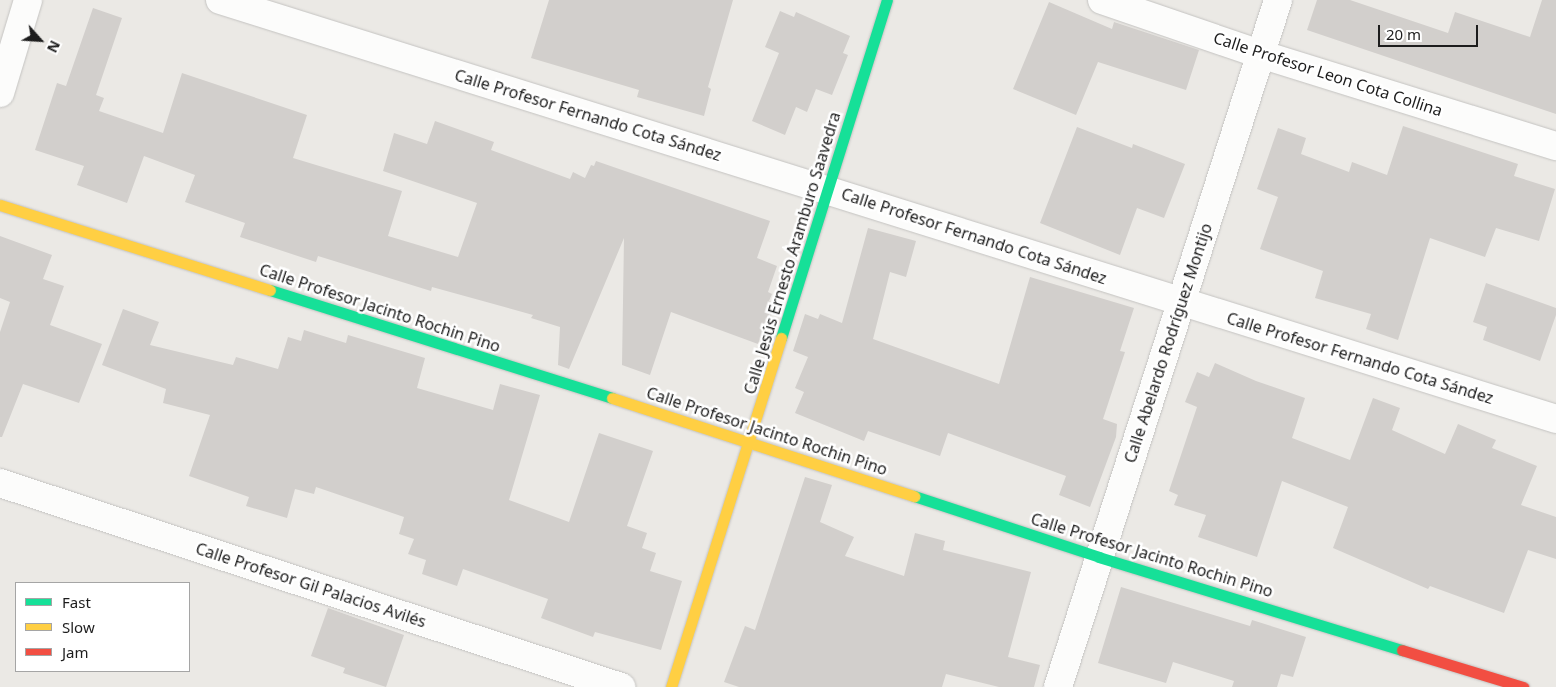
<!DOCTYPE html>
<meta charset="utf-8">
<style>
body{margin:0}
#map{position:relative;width:1556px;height:687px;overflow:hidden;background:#ebe9e5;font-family:"Noto Sans",sans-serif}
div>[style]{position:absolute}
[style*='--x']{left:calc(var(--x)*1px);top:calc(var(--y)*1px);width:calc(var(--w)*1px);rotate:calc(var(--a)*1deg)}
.building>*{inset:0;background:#d2cfcc}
.roads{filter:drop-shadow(0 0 1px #c4c3c1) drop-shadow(0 0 1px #c4c3c1)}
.street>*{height:28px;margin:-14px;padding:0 14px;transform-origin:14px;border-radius:14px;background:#fcfcfb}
.fast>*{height:11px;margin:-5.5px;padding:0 5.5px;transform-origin:5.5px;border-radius:5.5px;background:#16e098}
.slow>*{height:11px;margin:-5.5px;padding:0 5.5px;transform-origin:5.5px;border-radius:5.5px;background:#ffcf43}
.jam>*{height:11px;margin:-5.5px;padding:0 5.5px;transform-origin:5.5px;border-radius:5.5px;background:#f24e42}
span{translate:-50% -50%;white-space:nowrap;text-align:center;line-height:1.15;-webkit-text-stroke:5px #fff;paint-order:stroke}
.street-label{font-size:16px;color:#1d1d1d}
.legend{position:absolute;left:15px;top:582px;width:175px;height:90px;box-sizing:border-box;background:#fff;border:1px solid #a5a5a5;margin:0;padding:6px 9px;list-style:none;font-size:15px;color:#1d1d1d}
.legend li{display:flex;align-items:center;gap:10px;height:25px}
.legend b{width:25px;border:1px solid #a5a5a5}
.north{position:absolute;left:15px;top:15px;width:50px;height:50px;-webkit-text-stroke:4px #fff;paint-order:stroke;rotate:116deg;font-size:14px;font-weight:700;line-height:20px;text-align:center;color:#1d1d1d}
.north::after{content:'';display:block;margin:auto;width:18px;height:22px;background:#1d1d1d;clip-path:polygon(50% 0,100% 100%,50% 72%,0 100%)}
.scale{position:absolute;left:1378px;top:25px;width:100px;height:22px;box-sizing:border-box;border:2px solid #1d1d1d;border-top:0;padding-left:6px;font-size:15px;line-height:18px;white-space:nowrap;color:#1d1d1d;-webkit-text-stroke:4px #fff;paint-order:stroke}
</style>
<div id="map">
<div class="building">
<i style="clip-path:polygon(549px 0,733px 0,708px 87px,711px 89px,704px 116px,637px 97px,639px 90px,531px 58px)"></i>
<i style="clip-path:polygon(1317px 0,1350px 0,1448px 33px,1455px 12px,1530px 37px,1542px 0,1556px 0,1556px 114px,1307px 30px)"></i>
<i style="clip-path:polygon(1049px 2px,1112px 29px,1114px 22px,1199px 50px,1186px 90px,1098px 62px,1076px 115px,1013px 89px)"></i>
<i style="clip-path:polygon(93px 8px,122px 18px,96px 95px,104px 98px,99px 111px,163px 133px,182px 73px,307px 115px,293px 158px,402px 191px,388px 236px,458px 257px,477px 203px,383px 171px,394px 133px,427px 144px,435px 121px,494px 142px,491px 150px,570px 179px,573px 172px,585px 178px,591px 165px,594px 166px,596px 161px,770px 221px,757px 258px,777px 266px,768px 292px,772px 294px,769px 301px,775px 303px,764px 340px,760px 338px,758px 344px,671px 312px,650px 375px,622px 365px,624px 238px,569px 369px,558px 365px,560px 327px,531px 318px,533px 315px,432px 287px,431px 291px,318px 256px,316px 262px,240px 237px,245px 223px,185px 202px,195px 175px,144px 156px,127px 203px,77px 185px,84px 166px,35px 150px,57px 83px,66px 86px)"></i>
<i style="clip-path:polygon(780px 11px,794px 17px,796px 12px,850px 36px,843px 53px,848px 55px,832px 95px,816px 89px,807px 112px,796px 107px,785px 135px,752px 121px,779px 53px,765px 47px)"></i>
<i style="clip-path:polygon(1403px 126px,1518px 164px,1514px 176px,1555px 189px,1539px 241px,1496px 228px,1485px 257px,1430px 238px,1398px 340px,1366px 329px,1371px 314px,1315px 298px,1323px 271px,1260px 249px,1278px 197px,1257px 189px,1278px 128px,1306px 138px,1301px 154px,1349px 172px,1352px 162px,1387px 175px)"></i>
<i style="clip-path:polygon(1077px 127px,1132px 148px,1133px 144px,1185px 164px,1164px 218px,1137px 208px,1120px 255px,1040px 223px)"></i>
<i style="clip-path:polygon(868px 228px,916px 241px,906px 277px,890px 272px,873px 339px,999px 384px,1030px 277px,1134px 308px,1120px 351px,1125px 352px,1103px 419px,1117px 424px,1116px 437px,1090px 507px,1059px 495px,1066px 476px,948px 433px,940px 456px,868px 431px,864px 441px,795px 413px,804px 392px,795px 388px,808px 357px,793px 351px,805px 314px,818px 319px,820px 314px,842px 323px)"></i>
<i style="clip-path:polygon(0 236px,52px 255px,43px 279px,64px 286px,50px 325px,102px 344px,79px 403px,23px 384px,2px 437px,0 437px,0 332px,10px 302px,0 298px)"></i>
<i style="clip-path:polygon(1486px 283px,1556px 308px,1556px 315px,1540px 361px,1483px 340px,1487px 327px,1473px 322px)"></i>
<i style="clip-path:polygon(123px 309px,159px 322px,150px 345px,233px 365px,236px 357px,278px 369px,288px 337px,301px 341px,304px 330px,346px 343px,348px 335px,425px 358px,417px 388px,493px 410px,500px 384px,540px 395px,509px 500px,569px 522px,599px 433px,653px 451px,627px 526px,647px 533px,642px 548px,656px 553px,650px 571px,682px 581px,661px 650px,595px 632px,593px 637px,541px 618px,548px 599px,463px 569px,457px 586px,422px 574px,426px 560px,408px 554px,414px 539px,399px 534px,404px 517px,316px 487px,314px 494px,295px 489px,287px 518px,246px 506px,249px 497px,189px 476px,210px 415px,163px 403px,166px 389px,102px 365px)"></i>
<i style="clip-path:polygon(1215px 363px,1256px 381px,1305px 398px,1292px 438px,1350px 460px,1373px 398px,1400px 408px,1392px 430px,1445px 454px,1458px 424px,1496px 440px,1492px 448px,1537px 466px,1521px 505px,1556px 517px,1556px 559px,1528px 550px,1504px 613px,1430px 586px,1428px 589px,1333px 548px,1348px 507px,1282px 481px,1257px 557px,1198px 537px,1206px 515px,1174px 505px,1178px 495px,1169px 491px,1197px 407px,1185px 402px,1197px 372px,1209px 377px)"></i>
<i style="clip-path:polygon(805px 477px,832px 485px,820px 522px,854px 537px,845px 556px,904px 576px,915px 533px,945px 541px,943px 550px,1031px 572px,1008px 657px,1040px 665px,1034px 687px,999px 687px,946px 674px,942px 687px,739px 687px,724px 682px,745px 626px,755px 630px)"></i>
<i style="clip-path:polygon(1121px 587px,1250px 626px,1252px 620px,1306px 637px,1293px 677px,1281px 674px,1277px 687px,1232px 687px,1234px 681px,1173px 662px,1166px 683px,1098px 663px)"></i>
<i style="clip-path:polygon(328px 608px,404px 635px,386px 687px,343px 673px,345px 668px,311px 656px)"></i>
</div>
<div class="roads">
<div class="street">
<i style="--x:220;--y:0;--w:1400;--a:17.41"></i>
<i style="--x:1102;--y:0;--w:167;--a:18.9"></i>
<i style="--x:1260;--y:54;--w:310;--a:17.3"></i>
<i style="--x:0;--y:93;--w:97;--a:-73.2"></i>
<i style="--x:0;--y:483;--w:654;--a:18.19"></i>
<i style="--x:1058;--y:687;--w:721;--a:-72.24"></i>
</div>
<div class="fast">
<i style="--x:270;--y:290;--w:359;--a:17.5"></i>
<i style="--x:781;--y:338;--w:354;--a:-72.6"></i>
<i style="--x:914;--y:496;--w:195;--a:18.2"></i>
<i style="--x:1099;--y:557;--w:317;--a:17.1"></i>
</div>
<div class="slow">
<i style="--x:0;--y:205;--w:283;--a:17.5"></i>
<i style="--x:612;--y:398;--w:318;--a:18"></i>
<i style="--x:671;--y:687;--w:366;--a:-72.5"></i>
</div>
<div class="jam">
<i style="--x:1402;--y:650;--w:127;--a:17"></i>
</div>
</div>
<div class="street-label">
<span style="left:1328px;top:74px;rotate:18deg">Calle Profesor Leon Cota Collina</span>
<span style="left:588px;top:115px;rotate:17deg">Calle Profesor Fernando Cota Sández</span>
<span style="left:974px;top:236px;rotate:18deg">Calle Profesor Fernando Cota Sández</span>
<span style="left:792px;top:253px;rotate:-73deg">Calle Jesús Ernesto Aramburo Saavedra</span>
<span style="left:380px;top:308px;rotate:18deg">Calle Profesor Jacinto Rochin Pino</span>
<span style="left:1168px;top:343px;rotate:-72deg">Calle Abelardo Rodríguez Montijo</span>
<span style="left:1360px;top:358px;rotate:17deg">Calle Profesor Fernando Cota Sández</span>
<span style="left:767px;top:431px;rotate:18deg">Calle Profesor Jacinto Rochin Pino</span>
<span style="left:1152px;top:555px;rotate:17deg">Calle Profesor Jacinto Rochin Pino</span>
<span style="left:311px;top:585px;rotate:18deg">Calle Profesor Gil Palacios Avilés</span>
</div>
<ul class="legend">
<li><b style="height:6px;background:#16e098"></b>Fast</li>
<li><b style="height:6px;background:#ffcf43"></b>Slow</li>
<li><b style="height:6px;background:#f24e42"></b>Jam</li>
</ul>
<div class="north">N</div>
<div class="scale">20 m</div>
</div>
